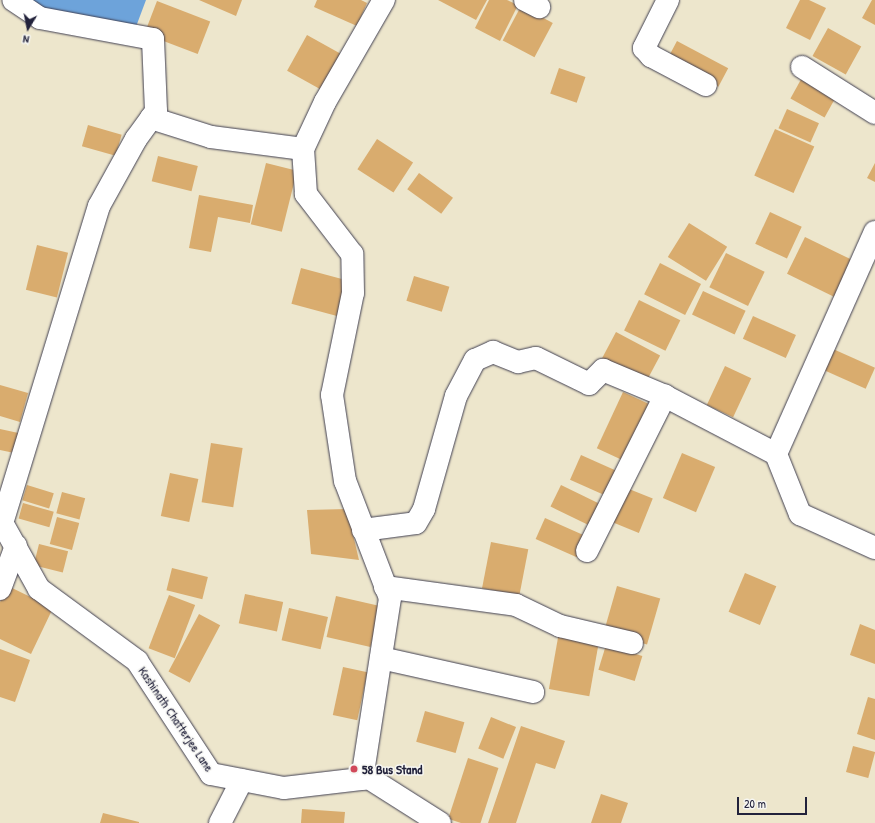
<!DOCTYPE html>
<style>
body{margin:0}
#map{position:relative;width:875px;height:823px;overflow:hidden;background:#ede6cc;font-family:"Patrick Hand",sans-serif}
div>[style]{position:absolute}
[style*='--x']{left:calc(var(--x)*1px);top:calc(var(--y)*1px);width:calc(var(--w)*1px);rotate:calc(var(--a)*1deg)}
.water>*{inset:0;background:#6da3da}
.building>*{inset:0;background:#d9ac6e;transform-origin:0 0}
.roads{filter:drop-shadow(0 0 1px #403f51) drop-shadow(0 0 1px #403f51)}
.minor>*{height:22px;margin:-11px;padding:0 11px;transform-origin:11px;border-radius:11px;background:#fff}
.tertiary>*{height:22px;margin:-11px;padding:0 11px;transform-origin:11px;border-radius:11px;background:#fff}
.dots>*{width:11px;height:11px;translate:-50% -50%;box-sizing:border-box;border:2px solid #f6f6f2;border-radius:50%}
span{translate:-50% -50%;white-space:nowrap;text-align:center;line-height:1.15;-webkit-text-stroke:3px #f6f6f2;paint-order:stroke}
.street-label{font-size:13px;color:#22223b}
.poi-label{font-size:13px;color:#22223b;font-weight:700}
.left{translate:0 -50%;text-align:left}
.north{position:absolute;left:8px;top:8px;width:40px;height:40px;-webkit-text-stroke:3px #f6f6f2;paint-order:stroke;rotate:190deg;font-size:11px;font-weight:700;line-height:16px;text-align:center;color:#22223b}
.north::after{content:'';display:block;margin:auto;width:14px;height:18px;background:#22223b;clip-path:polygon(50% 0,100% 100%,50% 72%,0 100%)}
.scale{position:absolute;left:737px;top:797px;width:70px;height:18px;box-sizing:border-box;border:2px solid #22223b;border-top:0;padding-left:5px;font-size:12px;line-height:14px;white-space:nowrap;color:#22223b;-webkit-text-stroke:3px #f6f6f2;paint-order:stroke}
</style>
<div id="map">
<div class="water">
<i style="clip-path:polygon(21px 0,146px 0,134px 32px,39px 11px)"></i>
</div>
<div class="building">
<i style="clip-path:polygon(199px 0,242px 0,236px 16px)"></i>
<i style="clip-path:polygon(317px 0,361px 0,367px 3px,357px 26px,314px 7px)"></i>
<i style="clip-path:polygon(438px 0,487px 0,476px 20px)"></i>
<i style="clip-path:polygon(489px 0,507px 0,518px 5px,500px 41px,475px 28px)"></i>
<i style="clip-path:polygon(800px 0,809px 0,826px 8px,810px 40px,786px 28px)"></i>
<i style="clip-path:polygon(872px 0,875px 0,875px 25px,862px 18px)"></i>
<i style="left:157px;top:1px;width:57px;height:35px;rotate:21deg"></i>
<i style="left:521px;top:6px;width:36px;height:39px;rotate:28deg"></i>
<i style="left:828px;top:28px;width:38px;height:32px;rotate:29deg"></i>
<i style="left:307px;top:35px;width:39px;height:41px;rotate:29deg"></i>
<i style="left:677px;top:41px;width:58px;height:21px;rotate:28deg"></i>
<i style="left:559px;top:68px;width:28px;height:27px;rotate:19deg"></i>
<i style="left:804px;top:74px;width:39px;height:28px;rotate:29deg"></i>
<i style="left:787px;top:109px;width:35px;height:21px;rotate:24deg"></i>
<i style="left:88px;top:125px;width:35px;height:22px;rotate:16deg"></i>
<i style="left:775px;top:129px;width:43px;height:51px;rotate:24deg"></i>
<i style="left:377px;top:139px;width:43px;height:36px;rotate:33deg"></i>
<i style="left:158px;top:156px;width:41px;height:26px;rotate:14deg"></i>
<i style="left:266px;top:163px;width:32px;height:63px;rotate:14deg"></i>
<i style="clip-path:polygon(875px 163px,875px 182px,867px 178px)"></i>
<i style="left:419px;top:173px;width:42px;height:20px;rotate:36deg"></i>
<i style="clip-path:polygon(199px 195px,253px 205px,250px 223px,218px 217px,211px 252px,189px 248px)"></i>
<i style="left:770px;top:212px;width:35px;height:35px;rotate:25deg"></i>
<i style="left:689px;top:223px;width:45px;height:40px;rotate:32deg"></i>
<i style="left:805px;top:237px;width:55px;height:41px;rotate:26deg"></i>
<i style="left:37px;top:245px;width:32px;height:46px;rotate:14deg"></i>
<i style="left:726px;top:253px;width:43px;height:38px;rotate:26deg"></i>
<i style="left:660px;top:263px;width:46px;height:35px;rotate:27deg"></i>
<i style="left:301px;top:268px;width:49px;height:37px;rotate:15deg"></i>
<i style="left:414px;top:276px;width:37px;height:26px;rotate:17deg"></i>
<i style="left:703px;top:291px;width:47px;height:26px;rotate:25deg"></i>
<i style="left:639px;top:300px;width:46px;height:34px;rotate:26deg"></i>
<i style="left:753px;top:316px;width:47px;height:25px;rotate:24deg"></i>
<i style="left:616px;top:332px;width:50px;height:30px;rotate:28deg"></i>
<i style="left:833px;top:349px;width:46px;height:23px;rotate:24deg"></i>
<i style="left:725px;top:366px;width:29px;height:43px;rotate:25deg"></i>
<i style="clip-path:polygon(0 385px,28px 393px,20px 422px,0 416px)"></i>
<i style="left:623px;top:392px;width:31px;height:62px;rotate:25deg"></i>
<i style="clip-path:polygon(0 429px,23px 434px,19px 454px,0 450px)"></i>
<i style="left:211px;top:443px;width:32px;height:60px;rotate:9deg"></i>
<i style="left:682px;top:453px;width:36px;height:49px;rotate:23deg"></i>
<i style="left:581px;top:455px;width:43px;height:27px;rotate:24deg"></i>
<i style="left:170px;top:473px;width:29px;height:44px;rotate:12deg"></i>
<i style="left:27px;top:485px;width:28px;height:16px;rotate:17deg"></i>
<i style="left:561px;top:485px;width:48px;height:24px;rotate:26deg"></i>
<i style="left:624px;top:487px;width:31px;height:37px;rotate:22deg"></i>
<i style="left:62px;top:492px;width:24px;height:22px;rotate:15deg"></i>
<i style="left:23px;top:503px;width:32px;height:16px;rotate:16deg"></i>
<i style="clip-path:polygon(347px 509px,359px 560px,311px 554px,307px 510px)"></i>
<i style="left:57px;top:517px;width:23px;height:28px;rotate:15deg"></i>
<i style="left:545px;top:518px;width:45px;height:23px;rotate:24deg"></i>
<i style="left:491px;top:542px;width:38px;height:47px;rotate:11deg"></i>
<i style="left:39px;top:544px;width:30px;height:22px;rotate:14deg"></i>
<i style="left:172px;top:568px;width:37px;height:23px;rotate:14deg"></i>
<i style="left:745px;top:573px;width:34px;height:42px;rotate:23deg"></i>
<i style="clip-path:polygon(8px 586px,53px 608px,31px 654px,0 639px,0 602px)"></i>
<i style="left:617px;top:586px;width:45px;height:48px;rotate:16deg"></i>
<i style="left:245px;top:594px;width:39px;height:30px;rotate:12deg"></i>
<i style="left:169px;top:595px;width:28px;height:57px;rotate:21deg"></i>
<i style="left:336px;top:596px;width:45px;height:42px;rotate:13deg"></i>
<i style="left:289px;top:608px;width:40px;height:33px;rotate:13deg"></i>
<i style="left:199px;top:614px;width:24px;height:65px;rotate:28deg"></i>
<i style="clip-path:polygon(860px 624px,875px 630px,875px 664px,850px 655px)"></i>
<i style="left:559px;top:632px;width:41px;height:58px;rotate:10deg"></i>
<i style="left:606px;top:645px;width:38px;height:26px;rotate:17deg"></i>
<i style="clip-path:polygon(0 649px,30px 660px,15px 702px,0 697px)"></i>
<i style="left:343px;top:667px;width:25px;height:49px;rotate:12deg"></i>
<i style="clip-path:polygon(868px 697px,875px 699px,875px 740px,857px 734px)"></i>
<i style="left:425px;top:711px;width:41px;height:32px;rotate:16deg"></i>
<i style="left:491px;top:717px;width:27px;height:34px;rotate:22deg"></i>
<i style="clip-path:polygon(521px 726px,565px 741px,555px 769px,536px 763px,516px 823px,488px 823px)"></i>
<i style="left:853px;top:746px;width:23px;height:27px;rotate:15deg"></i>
<i style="left:468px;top:758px;width:32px;height:64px;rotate:18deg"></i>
<i style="clip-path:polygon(601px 794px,628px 803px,621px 823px,591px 823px)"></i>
<i style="clip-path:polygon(302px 809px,345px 812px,344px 823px,301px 823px)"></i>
<i style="clip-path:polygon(103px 813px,139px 822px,139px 823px,100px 823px)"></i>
</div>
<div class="roads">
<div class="minor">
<i style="--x:525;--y:0;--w:16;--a:27"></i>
<i style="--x:668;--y:0;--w:54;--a:116.6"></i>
<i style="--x:644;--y:48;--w:11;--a:49"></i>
<i style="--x:651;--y:56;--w:62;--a:27.8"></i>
<i style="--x:802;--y:67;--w:86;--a:32.2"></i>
<i style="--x:151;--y:118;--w:63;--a:17.6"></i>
<i style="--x:211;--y:137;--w:93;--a:7.4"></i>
<i style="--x:776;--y:454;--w:65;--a:68.2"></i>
<i style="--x:800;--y:514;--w:82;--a:24.4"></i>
<i style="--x:3;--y:520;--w:328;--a:-73"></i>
<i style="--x:99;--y:206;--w:77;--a:-61.1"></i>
<i style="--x:136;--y:139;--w:34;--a:-54"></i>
<i style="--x:156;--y:111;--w:72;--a:-92.4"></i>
<i style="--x:153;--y:39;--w:115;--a:-169.5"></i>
<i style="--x:40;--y:18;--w:32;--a:-146"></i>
<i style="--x:363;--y:530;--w:53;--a:-7.5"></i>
<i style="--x:416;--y:523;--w:16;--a:-60"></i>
<i style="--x:424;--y:509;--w:117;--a:-74.2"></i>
<i style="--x:456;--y:396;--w:41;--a:-62.2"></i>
<i style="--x:475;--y:360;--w:20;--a:-24"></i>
<i style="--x:493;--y:352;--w:27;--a:22"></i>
<i style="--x:518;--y:362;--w:18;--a:-13"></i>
<i style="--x:536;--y:358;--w:59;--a:26.1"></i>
<i style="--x:589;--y:384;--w:20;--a:-45"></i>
<i style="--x:603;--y:370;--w:67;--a:22.8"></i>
<i style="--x:587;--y:551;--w:174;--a:-63.3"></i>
<i style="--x:665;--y:396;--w:125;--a:27.6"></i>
<i style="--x:776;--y:454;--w:243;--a:-66"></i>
<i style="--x:385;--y:587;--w:132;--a:7.8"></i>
<i style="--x:516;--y:605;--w:49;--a:25.5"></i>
<i style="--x:560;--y:626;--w:74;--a:13.3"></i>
<i style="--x:0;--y:589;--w:46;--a:-69.6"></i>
<i style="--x:381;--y:658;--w:156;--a:12.6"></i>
<i style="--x:362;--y:779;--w:183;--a:-81.2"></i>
<i style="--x:390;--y:598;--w:125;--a:-111"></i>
<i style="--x:345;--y:481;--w:87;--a:-98.6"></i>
<i style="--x:332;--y:395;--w:104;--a:-78.4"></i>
<i style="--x:353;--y:293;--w:39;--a:-91"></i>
<i style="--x:352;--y:254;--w:76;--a:-127.5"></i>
<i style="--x:306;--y:194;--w:45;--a:-93.8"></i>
<i style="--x:303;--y:149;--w:52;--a:-64.9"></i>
<i style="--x:325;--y:102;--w:118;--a:-60"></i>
<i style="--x:220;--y:823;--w:48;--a:-62.9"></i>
</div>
<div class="tertiary">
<i style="--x:0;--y:519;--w:80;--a:60.9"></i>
<i style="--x:39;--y:589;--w:122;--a:36.3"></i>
<i style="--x:137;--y:661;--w:135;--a:56.8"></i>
<i style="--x:211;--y:774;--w:74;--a:10.9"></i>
<i style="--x:284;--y:788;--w:86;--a:-6.7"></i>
<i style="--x:369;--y:778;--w:84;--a:32.4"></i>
</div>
</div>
<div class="dots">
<i style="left:354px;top:769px;background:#d1495b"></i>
</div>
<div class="street-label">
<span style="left:176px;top:719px;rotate:56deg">Kashinath Chatterjee Lane</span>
</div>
<div class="poi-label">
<span class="left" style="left:362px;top:769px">58 Bus Stand</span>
</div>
<div class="north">N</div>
<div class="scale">20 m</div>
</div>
